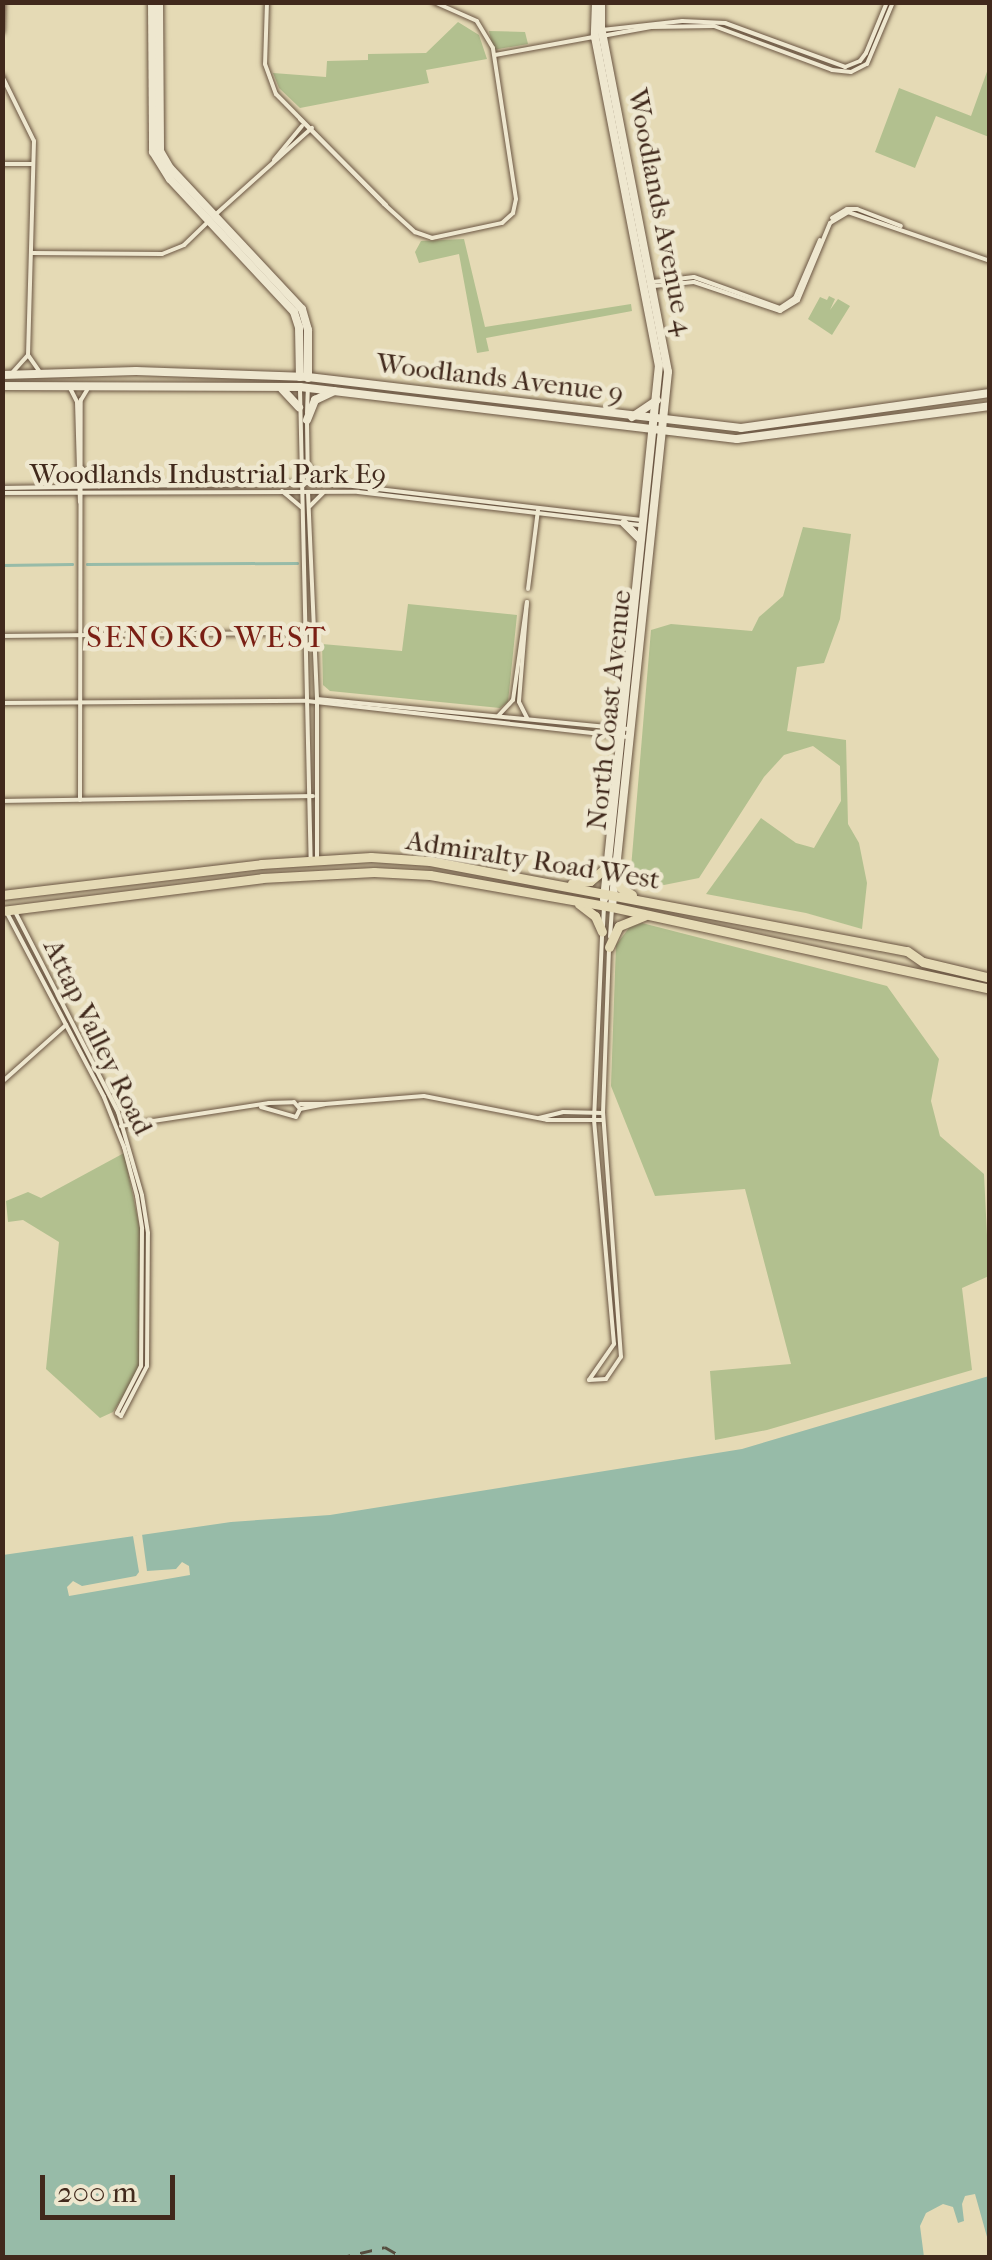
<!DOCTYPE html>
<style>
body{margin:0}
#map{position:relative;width:992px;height:2260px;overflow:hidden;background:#e5dab5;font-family:"IM FELL French Canon",serif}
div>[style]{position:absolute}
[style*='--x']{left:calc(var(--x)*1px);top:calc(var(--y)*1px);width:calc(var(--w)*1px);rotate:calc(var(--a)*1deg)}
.green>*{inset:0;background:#b2c08f}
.water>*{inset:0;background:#97bba8}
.pier>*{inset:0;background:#e5dab5}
.stream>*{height:2.5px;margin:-1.25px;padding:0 1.25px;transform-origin:1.25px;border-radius:1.25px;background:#97bba8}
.ferry>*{height:2.5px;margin-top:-1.25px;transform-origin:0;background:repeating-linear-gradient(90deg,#564e3f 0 12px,transparent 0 22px)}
.roads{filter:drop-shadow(0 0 2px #6a5542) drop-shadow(0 0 2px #6a5542)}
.street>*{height:4px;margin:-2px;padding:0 2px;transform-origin:2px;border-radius:2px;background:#eee7cf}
.secondary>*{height:8px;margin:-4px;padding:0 4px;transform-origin:4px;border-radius:4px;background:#eee7cf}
.primary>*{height:9px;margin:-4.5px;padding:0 4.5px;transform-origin:4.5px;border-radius:4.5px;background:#e5dab5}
span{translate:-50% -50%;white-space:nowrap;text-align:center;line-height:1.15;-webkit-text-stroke:9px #eee7cf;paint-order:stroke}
.street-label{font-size:28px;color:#41291c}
.neighbourhood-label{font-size:30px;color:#7a1f14;letter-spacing:2.5px}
.frame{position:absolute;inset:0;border:5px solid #41291c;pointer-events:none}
.scale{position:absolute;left:40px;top:2175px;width:135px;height:45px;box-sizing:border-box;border:5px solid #41291c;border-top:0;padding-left:12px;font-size:30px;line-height:35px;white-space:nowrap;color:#41291c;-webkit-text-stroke:8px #eee7cf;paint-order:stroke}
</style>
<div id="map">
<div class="green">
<i style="clip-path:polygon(458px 22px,479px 35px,487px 59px,426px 70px,429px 83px,300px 108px,279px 88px,273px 73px,326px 77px,327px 61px,368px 60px,368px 54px,426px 53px)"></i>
<i style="clip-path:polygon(489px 31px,525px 32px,528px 44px,493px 50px)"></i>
<i style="clip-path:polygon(989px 66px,989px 137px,936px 116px,915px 168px,875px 152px,899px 88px,971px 116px)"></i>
<i style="clip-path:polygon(464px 239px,485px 327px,631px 304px,632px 311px,486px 338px,489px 351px,477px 353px,459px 254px,419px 263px,415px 252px,421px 241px)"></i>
<i style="clip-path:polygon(829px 296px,835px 299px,830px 310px,838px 299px,850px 306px,832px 335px,808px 319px,820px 297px,827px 300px)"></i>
<i style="clip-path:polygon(803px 527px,851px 534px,840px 619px,824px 663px,797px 667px,787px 731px,846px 740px,848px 824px,859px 843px,867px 883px,862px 929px,806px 913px,706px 894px,761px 818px,796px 843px,814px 848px,841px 801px,840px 766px,813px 746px,784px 755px,764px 777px,699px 878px,644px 889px,631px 868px,651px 630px,671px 624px,752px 631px,759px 617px,783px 596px)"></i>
<i style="clip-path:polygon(408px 604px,517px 615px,508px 702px,500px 708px,330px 691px,323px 685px,322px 644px,402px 651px)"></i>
<i style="clip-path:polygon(642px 923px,887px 986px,939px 1059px,931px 1101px,940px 1136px,984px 1174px,989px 1276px,962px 1288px,972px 1370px,767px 1430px,715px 1440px,710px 1371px,791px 1364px,745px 1189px,655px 1196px,611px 1086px,616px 945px,629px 928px)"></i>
<i style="clip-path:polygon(124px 1153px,141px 1234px,139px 1371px,113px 1412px,100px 1418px,46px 1369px,59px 1242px,23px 1220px,8px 1222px,6px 1201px,28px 1192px,41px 1198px)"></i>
</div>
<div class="water">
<i style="clip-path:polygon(989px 1376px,989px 2244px,975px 2194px,965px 2196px,962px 2204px,964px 2221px,958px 2223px,953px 2207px,943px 2204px,926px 2213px,920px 2226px,924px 2257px,3px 2258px,3px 1555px,231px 1522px,330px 1515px,742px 1449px)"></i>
</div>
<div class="pier">
<i style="clip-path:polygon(142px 1534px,147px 1571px,176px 1569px,182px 1562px,189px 1566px,190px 1575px,69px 1596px,67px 1587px,73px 1581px,82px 1586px,136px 1576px,139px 1572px,133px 1536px)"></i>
</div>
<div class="stream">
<i style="--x:87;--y:564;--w:210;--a:-0.3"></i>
<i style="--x:2;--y:565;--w:70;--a:-0.8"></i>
</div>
<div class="ferry">
<i style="--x:339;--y:2258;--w:47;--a:-13.4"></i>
<i style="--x:385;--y:2247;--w:22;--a:30"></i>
</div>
<div class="roads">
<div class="street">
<i style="--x:267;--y:2;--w:62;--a:91.8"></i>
<i style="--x:265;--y:64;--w:32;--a:70"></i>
<i style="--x:276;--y:94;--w:154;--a:45.5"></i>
<i style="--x:384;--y:204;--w:42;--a:42.1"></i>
<i style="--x:415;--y:232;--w:18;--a:19"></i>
<i style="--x:432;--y:238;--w:72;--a:-12.1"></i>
<i style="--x:502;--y:223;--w:15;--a:-42"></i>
<i style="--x:513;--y:213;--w:14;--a:-78"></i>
<i style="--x:516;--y:199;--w:153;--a:-98.7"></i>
<i style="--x:493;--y:48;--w:31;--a:-121"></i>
<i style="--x:477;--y:21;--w:47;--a:-156.2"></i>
<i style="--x:602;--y:30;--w:81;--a:-6.4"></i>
<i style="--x:682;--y:21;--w:43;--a:2.7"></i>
<i style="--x:725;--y:23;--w:128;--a:20.1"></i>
<i style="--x:845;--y:67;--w:16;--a:-22"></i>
<i style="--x:860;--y:61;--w:10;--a:-53"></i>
<i style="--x:866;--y:53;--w:55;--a:-67.6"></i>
<i style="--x:2;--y:32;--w:30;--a:-88"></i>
<i style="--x:602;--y:36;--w:50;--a:-10.4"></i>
<i style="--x:651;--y:27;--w:63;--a:-0.9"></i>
<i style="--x:714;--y:26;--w:126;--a:20.4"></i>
<i style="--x:832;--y:70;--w:19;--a:6"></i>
<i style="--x:851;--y:72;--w:18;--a:-27"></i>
<i style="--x:867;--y:64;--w:67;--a:-67.2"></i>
<i style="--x:495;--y:55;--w:100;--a:-10.4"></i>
<i style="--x:2;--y:76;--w:72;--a:63.8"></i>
<i style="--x:34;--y:141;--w:214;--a:91.6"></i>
<i style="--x:28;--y:355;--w:19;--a:55"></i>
<i style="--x:300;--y:119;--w:122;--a:45"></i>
<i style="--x:274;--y:160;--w:44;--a:-50.5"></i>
<i style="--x:2;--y:164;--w:31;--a:0"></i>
<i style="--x:216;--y:214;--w:129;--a:-41.9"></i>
<i style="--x:832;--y:218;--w:17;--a:-31"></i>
<i style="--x:847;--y:209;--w:10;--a:0"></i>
<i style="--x:857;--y:209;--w:47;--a:21.1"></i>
<i style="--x:31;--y:253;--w:131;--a:0.4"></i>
<i style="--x:162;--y:254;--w:24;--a:-22"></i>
<i style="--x:184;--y:245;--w:35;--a:-44"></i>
<i style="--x:653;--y:282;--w:41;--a:-7"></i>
<i style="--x:694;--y:277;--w:91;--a:19.8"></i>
<i style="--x:780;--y:308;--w:18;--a:-34"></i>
<i style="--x:795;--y:298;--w:63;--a:-66.7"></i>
<i style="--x:654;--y:286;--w:40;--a:-5.7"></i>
<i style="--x:694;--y:282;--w:91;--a:18.6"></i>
<i style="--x:780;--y:311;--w:21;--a:-31"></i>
<i style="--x:798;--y:300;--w:83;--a:-67.4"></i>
<i style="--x:830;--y:223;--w:21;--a:-31"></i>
<i style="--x:848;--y:212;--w:150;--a:19"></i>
<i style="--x:11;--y:374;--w:25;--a:-48"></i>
<i style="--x:70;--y:388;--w:16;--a:63"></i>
<i style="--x:77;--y:402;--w:100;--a:88.3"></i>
<i style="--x:300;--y:390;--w:470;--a:88.7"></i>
<i style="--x:307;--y:413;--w:26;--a:-88"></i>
<i style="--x:307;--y:422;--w:61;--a:89.1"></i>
<i style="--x:309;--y:467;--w:20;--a:45"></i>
<i style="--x:82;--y:468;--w:25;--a:47"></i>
<i style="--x:2;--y:488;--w:325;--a:-0.9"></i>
<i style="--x:327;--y:483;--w:317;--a:6.7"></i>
<i style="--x:282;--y:491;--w:25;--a:40"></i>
<i style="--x:308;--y:492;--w:207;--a:87.5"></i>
<i style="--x:317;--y:699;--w:158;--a:90"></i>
<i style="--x:2;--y:493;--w:356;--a:-0.2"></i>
<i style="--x:358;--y:492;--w:285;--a:6.7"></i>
<i style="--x:310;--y:506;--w:20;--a:-45"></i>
<i style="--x:528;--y:589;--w:80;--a:-82.8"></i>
<i style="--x:2;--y:636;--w:306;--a:-0.6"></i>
<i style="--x:317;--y:699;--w:315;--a:5.5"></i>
<i style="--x:2;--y:703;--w:305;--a:-0.4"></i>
<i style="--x:307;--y:701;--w:325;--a:6.4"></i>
<i style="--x:498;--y:716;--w:22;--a:-47"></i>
<i style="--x:513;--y:700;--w:99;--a:-81.9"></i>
<i style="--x:527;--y:602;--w:100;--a:94.6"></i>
<i style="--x:519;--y:702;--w:18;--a:63"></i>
<i style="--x:80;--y:800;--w:400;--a:-89.9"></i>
<i style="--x:81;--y:400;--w:12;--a:-59"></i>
<i style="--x:2;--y:801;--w:311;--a:-0.9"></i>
<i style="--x:6;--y:911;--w:210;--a:62.2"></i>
<i style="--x:104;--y:1097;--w:54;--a:68.2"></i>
<i style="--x:124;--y:1147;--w:51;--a:75.1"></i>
<i style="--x:137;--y:1196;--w:33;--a:81"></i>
<i style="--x:142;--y:1229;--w:137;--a:90.4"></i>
<i style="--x:141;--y:1366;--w:53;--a:117.1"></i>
<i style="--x:117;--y:1413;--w:5;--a:37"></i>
<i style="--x:121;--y:1416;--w:56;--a:-62.5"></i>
<i style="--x:147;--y:1366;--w:133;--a:-89.6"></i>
<i style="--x:148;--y:1233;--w:38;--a:-99"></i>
<i style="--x:142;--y:1195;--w:86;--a:-106.1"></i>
<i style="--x:118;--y:1112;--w:227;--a:-117.2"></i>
<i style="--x:603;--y:926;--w:21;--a:-87"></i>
<i style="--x:610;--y:937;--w:30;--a:-86"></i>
<i style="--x:2;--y:1082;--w:86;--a:-41.7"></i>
<i style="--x:300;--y:1104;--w:25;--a:0"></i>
<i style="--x:261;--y:1107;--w:36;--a:16"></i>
<i style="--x:296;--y:1117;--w:9;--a:-63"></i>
<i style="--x:300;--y:1109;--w:25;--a:-11"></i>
<i style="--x:325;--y:1104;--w:99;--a:-4.6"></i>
<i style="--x:424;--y:1096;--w:125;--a:11"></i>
<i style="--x:547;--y:1120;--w:56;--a:0"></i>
<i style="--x:539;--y:1118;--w:25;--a:-14"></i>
<i style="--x:563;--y:1112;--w:40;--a:1.4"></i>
<i style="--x:121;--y:1126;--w:150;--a:-8.8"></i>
<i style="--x:269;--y:1103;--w:25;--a:-2"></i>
<i style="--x:294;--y:1102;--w:9;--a:49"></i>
<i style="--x:589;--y:1380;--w:17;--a:-3"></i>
<i style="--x:606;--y:1379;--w:27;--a:-56"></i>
<i style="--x:621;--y:1357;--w:245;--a:-94.2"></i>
<i style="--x:603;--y:1113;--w:167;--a:-87.9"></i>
<i style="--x:589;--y:1380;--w:44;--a:-55.2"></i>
<i style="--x:614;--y:1344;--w:225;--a:-95.1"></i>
<i style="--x:594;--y:1120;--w:185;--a:-87.5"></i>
</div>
<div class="secondary">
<i style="--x:152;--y:2;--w:150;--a:89.6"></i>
<i style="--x:153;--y:152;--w:32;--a:58"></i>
<i style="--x:170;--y:179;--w:182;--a:47"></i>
<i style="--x:294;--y:312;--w:16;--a:72"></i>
<i style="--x:299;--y:327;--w:50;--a:88.9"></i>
<i style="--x:159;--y:2;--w:149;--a:89.6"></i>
<i style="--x:160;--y:151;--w:20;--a:60"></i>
<i style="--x:170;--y:168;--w:193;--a:46.9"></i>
<i style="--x:302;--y:309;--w:22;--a:74"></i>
<i style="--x:308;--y:330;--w:48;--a:90"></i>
<i style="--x:596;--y:2;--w:35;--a:92"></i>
<i style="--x:595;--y:37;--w:334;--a:79"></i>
<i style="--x:659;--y:365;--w:537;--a:95.88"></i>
<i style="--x:601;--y:2;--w:25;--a:90"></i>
<i style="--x:601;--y:27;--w:351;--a:79"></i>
<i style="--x:668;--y:372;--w:538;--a:95.98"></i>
<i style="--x:2;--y:375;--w:134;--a:-1.7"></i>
<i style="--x:136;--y:371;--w:172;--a:2"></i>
<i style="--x:308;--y:377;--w:436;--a:6.7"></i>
<i style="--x:741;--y:428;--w:251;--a:-8"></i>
<i style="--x:2;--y:386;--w:298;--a:0.2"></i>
<i style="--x:300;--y:387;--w:440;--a:6.8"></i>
<i style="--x:737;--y:439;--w:255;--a:-7.4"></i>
<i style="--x:282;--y:389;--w:25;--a:47"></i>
<i style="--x:632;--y:417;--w:30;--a:-34"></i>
<i style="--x:307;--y:420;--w:22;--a:-68"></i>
<i style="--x:315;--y:400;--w:21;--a:-25"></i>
<i style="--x:624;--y:523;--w:23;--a:45"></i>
</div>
<div class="primary">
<i style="--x:615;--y:875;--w:14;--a:65"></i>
<i style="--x:621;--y:888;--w:13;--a:32"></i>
<i style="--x:572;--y:883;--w:18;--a:-6"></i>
<i style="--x:590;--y:881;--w:23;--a:-40"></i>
<i style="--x:2;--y:895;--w:261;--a:-6.8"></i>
<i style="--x:261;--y:864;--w:110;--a:-3.6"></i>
<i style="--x:371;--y:857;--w:59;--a:3.9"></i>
<i style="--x:430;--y:861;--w:485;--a:10.7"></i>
<i style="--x:907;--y:951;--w:19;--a:35"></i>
<i style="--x:923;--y:962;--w:69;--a:13.4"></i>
<i style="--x:579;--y:904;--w:20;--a:37"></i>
<i style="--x:595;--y:916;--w:17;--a:66"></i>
<i style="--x:2;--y:911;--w:262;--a:-7.2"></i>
<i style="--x:262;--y:878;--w:112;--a:-3.1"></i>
<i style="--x:374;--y:872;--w:56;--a:3.1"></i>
<i style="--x:430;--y:875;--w:185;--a:10"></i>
<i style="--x:612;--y:907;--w:387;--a:12.2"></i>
<i style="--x:609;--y:947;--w:23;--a:-65"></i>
<i style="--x:619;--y:926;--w:27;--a:-22"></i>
</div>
</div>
<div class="street-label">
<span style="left:661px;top:212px;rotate:79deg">Woodlands Avenue 4</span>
<span style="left:500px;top:378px;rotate:7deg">Woodlands Avenue 9</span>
<span style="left:208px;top:474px">Woodlands Industrial Park E9</span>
<span style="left:609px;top:710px;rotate:-84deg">North Coast Avenue</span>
<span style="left:533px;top:860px;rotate:9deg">Admiralty Road West</span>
<span style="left:98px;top:1037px;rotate:64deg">Attap Valley Road</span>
</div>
<div class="neighbourhood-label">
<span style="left:207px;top:638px">SENOKO WEST</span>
</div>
<div class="frame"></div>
<div class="scale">200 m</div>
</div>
